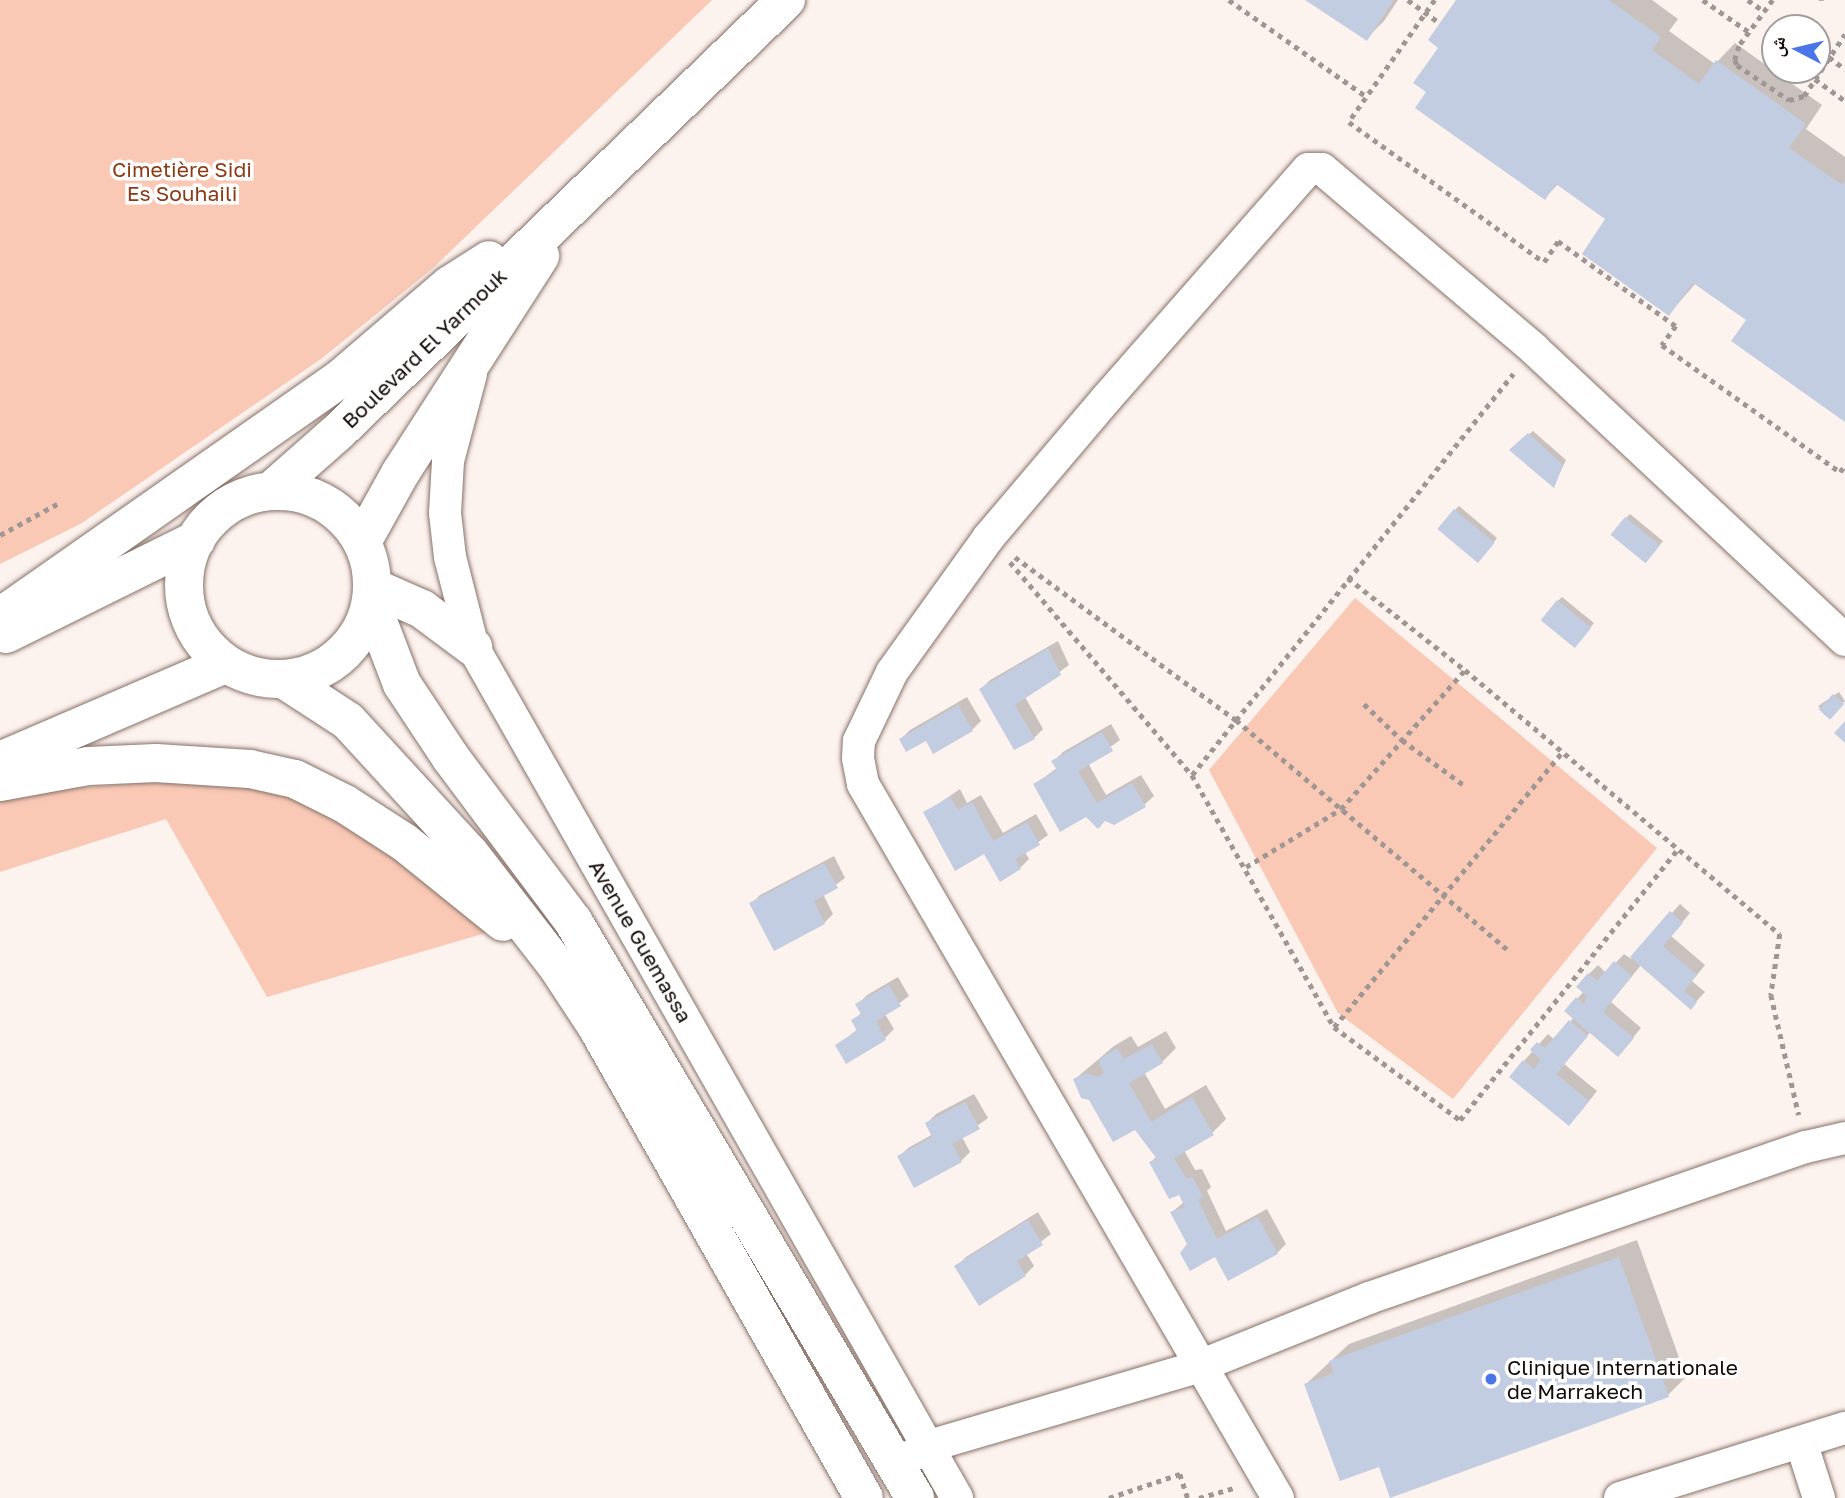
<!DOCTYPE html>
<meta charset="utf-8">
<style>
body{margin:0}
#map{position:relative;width:1845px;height:1498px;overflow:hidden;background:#fcf2ee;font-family:"Golos Text","Noto Naskh Arabic",sans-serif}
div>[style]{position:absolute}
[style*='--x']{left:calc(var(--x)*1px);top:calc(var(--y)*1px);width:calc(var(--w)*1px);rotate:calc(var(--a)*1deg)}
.green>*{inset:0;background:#f9c9b6}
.shadow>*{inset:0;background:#0003;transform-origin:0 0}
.building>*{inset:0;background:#c3cde2;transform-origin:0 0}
.path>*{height:4.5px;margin-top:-2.25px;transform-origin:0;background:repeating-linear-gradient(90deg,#a09794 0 5px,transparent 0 10px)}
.roads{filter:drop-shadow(0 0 2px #877168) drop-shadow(0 0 2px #877168)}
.minor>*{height:32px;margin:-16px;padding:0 16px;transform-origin:16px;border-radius:16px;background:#fff}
.secondary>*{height:38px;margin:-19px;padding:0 19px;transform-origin:19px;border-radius:19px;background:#fff}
.secondary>.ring{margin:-19px;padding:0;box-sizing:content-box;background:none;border:38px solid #fff;border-radius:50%}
.dots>*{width:19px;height:19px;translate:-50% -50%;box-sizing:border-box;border:4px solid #fff;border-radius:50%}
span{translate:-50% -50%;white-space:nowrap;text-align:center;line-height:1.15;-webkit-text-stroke:7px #fff;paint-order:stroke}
.park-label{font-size:21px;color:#8b3a14}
.street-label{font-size:21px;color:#130b08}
.poi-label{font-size:21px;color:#130b08}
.left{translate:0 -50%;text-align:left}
.north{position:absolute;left:1761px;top:14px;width:70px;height:70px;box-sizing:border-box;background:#fff;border:2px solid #a19d9c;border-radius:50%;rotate:277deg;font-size:19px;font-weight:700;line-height:28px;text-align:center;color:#130b08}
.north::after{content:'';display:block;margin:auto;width:24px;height:32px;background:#4975e8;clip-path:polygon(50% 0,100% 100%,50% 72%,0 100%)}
</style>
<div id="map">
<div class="green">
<i style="clip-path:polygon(0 0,712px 0,432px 269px,321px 359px,82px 523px,0 564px)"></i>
<i style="clip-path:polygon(1355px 598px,1657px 848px,1453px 1099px,1338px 1013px,1209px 770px)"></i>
<i style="clip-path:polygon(245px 782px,318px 806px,429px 877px,496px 930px,267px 997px,166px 819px,0 872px,0 801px,20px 794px,71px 788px,140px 783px)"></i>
</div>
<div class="shadow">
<i style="clip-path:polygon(1309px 0,1398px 0,1384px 21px,1366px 39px)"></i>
<i style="clip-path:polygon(1458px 0,1652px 0,1678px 19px,1669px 31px,1715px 64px,1735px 43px,1822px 105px,1806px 129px,1845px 157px,1845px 420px,1748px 320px,1696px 283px,1669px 314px,1608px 219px,1558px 184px,1545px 198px,1428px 91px)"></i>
<i style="clip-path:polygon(1533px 431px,1566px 460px,1554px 485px,1515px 446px)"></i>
<i style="clip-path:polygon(1459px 506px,1497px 538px,1482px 557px,1455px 510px)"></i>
<i style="clip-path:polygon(1630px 514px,1663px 541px,1650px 557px,1626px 518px)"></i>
<i style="clip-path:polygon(1562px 597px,1594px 623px,1579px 641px,1558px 601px)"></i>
<i style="clip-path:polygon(1058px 641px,1069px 665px,1025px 697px,1043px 729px,1034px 738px,981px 689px,990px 680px)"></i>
<i style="left:1839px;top:692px;width:11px;height:25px;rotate:56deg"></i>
<i style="clip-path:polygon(967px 697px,981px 721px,972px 730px,926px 739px,901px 739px,910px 730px)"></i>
<i style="clip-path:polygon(1111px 724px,1120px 740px,1088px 763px,1106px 795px,1141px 775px,1154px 796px,1144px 805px,1086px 815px,1035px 784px,1057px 768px,1054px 761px,1063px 752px)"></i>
<i style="clip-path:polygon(960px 789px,967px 803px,981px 795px,1003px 833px,1036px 814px,1048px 835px,1025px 852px,1029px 859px,1020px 868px,985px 852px,925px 813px)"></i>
<i style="clip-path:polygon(834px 856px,845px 878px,823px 894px,833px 914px,824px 923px,751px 904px,760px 895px)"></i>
<i style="clip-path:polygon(1680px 904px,1690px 913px,1671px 936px,1705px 965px,1692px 981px,1705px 992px,1691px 1007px,1641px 965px,1611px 1002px,1641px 1028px,1627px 1045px,1591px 1031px,1564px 1064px,1597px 1091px,1578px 1115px,1524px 1061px,1548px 1034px,1555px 1040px,1574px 1017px,1577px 999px,1584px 991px,1589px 974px,1598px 965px,1606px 973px,1624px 954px,1631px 959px)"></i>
<i style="clip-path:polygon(898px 977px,909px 996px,885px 1014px,894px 1029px,885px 1038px,837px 1045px,858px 1029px,853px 1021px,862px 1012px,858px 1004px,867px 995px)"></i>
<i style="clip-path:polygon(1166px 1031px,1176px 1048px,1162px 1062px,1144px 1072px,1165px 1109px,1206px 1085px,1226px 1119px,1212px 1133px,1184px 1150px,1195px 1170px,1202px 1169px,1211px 1187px,1207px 1191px,1226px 1231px,1267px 1209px,1286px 1244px,1277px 1253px,1215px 1255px,1190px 1244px,1172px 1212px,1184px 1202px,1180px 1193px,1151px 1162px,1157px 1156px,1135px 1127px,1090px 1098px,1075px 1079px,1114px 1046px,1131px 1036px,1138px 1047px)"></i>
<i style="clip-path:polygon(974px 1094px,988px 1118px,962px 1137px,970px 1152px,961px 1161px,899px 1157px,908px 1148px,933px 1134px,927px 1123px,936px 1114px)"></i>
<i style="clip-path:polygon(1038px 1212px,1051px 1234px,1026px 1253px,1034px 1266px,1025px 1275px,957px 1266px,966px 1257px)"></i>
<i style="clip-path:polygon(1637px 1240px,1686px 1377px,1668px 1395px,1380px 1465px,1306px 1384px,1349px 1344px)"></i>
</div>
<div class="building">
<i style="clip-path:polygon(1305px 0,1394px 0,1367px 41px)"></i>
<i style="clip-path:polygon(1456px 0,1609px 0,1661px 37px,1652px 50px,1699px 84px,1716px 60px,1806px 124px,1789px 148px,1842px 185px,1845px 181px,1845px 422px,1731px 341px,1746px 320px,1693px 283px,1669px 316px,1582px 254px,1605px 219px,1556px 184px,1545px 200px,1415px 108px,1426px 92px,1413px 83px,1438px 48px,1428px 40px)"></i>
<i style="clip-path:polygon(1528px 433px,1563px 465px,1554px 488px,1509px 450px)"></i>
<i style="left:1454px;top:509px;width:53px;height:26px;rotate:40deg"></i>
<i style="left:1625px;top:517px;width:45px;height:23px;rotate:39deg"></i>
<i style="left:1557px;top:600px;width:44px;height:26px;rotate:39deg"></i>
<i style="clip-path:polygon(1048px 648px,1061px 675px,1015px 705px,1035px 739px,1014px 750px,979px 689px)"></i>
<i style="left:1833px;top:694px;width:15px;height:21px;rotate:42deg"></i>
<i style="clip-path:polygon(958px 705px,973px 731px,933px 754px,926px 741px,906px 752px,899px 739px)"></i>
<i style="clip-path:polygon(1845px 721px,1845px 743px,1834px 733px)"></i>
<i style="clip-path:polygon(1102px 732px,1113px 751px,1078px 771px,1097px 803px,1132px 783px,1146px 807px,1114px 825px,1105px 821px,1098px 829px,1086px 817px,1060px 832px,1033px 784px,1057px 770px,1051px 761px)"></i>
<i style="clip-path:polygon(950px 797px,958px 810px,972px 802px,993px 841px,1027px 822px,1040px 845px,1015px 859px,1021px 869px,1000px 882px,984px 854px,955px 871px,923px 812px)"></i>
<i style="clip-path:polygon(824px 863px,838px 888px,814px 901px,825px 924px,774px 951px,749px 903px)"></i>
<i style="clip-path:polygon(1670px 911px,1683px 923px,1663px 946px,1697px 975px,1684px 991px,1697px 1002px,1691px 1010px,1630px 957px)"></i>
<i style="clip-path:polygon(1614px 961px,1632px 976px,1603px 1012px,1634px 1038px,1618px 1057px,1564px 1011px,1576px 997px,1584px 1004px,1587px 996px,1576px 987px,1588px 973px,1597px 981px)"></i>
<i style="clip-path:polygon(889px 985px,901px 1006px,876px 1021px,886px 1040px,846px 1064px,835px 1045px,857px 1031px,851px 1020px,861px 1014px,855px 1004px)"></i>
<i style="clip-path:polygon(1569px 1020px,1588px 1036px,1556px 1074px,1589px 1101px,1569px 1126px,1509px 1077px,1523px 1060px,1534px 1069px,1541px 1060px,1530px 1050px,1537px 1042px,1545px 1048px)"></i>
<i style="clip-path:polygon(1152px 1044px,1163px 1063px,1129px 1083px,1151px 1122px,1192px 1097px,1214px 1135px,1174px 1158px,1186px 1178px,1193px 1178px,1203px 1197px,1198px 1200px,1217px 1239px,1258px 1217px,1278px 1254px,1228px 1281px,1215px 1257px,1190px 1271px,1180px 1253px,1187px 1244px,1170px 1212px,1185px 1207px,1179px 1195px,1169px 1199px,1149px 1162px,1157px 1159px,1135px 1130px,1113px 1142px,1089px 1100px,1081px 1098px,1073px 1079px,1086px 1073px,1098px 1077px,1104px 1073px,1098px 1060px,1117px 1048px,1124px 1059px)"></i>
<i style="clip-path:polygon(965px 1102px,980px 1129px,952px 1144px,962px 1162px,914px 1188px,897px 1156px,932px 1137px,925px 1123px)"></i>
<i style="clip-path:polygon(1028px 1220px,1043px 1245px,1017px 1261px,1026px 1276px,979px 1306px,954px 1266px)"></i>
<i style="clip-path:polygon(1619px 1257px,1669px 1397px,1390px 1498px,1379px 1467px,1340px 1481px,1304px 1384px,1334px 1373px,1329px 1361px)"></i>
</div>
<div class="path">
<i style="--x:1229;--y:0;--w:169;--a:35.1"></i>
<i style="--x:1408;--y:0;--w:39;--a:36"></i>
<i style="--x:1435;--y:0;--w:149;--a:125.2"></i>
<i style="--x:1349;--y:122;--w:240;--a:35.7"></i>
<i style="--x:1544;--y:262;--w:25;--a:-56"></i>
<i style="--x:1558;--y:241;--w:145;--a:35.8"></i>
<i style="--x:1676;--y:326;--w:24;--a:126"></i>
<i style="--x:1662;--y:345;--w:219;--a:35.5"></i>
<i style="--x:1840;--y:472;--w:9;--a:-54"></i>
<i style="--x:1703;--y:0;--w:56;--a:34.8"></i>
<i style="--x:1748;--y:0;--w:19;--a:35"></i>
<i style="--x:1773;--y:0;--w:57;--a:126.5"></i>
<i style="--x:1739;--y:46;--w:15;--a:106"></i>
<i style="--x:1735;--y:60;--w:5;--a:68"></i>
<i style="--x:1737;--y:65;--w:63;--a:33.9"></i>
<i style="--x:1789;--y:100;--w:16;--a:-15"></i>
<i style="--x:1804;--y:96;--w:74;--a:-56.5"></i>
<i style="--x:1821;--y:1;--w:1;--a:-90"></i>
<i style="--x:1829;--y:57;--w:20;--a:37"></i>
<i style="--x:1815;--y:79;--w:37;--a:36"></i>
<i style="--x:0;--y:535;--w:67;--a:-28.5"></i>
<i style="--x:1015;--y:557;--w:275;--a:36.4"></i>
<i style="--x:1236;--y:720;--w:355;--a:40.2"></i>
<i style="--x:1010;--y:562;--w:280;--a:49.5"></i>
<i style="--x:1192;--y:775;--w:289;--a:60.6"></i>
<i style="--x:1334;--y:1027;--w:157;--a:36.4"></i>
<i style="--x:1460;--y:1120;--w:348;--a:-51.2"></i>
<i style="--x:1348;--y:578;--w:149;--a:38.2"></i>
<i style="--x:1465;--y:670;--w:411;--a:40"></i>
<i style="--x:1780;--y:934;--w:62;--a:98.4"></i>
<i style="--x:1771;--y:995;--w:123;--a:76.9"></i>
<i style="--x:1364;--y:704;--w:52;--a:43.5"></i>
<i style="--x:1402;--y:740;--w:77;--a:36"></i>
<i style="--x:1192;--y:775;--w:514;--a:-51.32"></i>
<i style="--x:1246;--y:867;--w:111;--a:-31.4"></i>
<i style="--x:1341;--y:809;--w:186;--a:-48.3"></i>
<i style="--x:1334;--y:1027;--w:357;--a:-50.3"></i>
<i style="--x:1109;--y:1498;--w:75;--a:-18.7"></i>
<i style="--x:1180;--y:1474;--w:25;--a:72"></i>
<i style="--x:1199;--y:1498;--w:35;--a:-16"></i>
</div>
<div class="roads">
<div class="minor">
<i style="--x:471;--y:374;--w:90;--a:104.8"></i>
<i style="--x:448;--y:461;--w:52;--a:93.3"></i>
<i style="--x:445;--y:513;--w:44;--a:83.5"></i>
<i style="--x:450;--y:557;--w:93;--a:75.7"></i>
<i style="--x:473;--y:647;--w:979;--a:60.37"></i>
<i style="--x:1801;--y:1442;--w:59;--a:72.2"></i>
<i style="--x:913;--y:1455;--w:18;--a:-29"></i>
<i style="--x:929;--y:1446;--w:283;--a:-16.4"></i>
<i style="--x:1200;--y:1366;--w:182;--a:-21.9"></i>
<i style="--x:1369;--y:1298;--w:462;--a:-19.1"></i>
<i style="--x:1806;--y:1147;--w:40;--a:-13"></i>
<i style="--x:1278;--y:1498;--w:826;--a:-120.17"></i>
<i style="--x:863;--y:784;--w:26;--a:-101"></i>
<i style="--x:858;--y:758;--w:17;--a:-87"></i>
<i style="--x:859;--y:741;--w:76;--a:-64.4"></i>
<i style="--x:892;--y:672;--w:166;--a:-54.3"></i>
<i style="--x:989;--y:537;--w:181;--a:-49.7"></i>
<i style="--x:1106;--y:399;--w:306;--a:-48.7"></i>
<i style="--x:1308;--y:169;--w:14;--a:0"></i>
<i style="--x:1322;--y:169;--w:278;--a:40.3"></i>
<i style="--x:1534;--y:349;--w:426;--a:43.1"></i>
<i style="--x:1620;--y:1498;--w:236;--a:-17.3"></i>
</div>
<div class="secondary">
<i class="ring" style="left:184px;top:491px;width:150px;height:150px"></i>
<i style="--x:271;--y:491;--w:91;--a:-41.4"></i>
<i style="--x:339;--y:431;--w:621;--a:-43.96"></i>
<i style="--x:362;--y:542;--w:80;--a:-60.9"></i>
<i style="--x:401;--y:472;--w:257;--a:-57.2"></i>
<i style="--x:372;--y:587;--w:55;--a:23.7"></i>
<i style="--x:422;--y:609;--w:64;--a:36.7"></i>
<i style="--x:371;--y:603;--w:87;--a:69.1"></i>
<i style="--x:402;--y:684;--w:89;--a:56.5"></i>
<i style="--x:451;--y:758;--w:204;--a:53.2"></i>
<i style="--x:573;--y:921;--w:671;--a:59.34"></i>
<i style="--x:0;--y:617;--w:414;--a:-35"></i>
<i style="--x:339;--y:380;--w:146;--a:-40.6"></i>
<i style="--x:450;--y:285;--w:46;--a:-32.7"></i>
<i style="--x:6;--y:634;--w:212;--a:-26.3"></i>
<i style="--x:285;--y:680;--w:75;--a:33.1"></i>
<i style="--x:348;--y:721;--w:180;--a:47.5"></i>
<i style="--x:470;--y:854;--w:142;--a:52.2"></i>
<i style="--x:557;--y:966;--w:73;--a:56.7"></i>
<i style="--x:597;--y:1027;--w:541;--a:60.45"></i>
<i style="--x:0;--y:761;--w:245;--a:-23.3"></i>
<i style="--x:0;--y:782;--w:89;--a:-10.3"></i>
<i style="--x:88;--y:766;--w:68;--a:-2.5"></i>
<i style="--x:156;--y:763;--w:94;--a:3.7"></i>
<i style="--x:250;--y:769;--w:46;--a:12.5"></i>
<i style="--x:295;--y:779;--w:56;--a:26.6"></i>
<i style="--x:345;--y:804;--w:70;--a:32.8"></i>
<i style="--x:404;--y:842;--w:127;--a:38.9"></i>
</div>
</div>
<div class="dots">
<i style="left:1491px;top:1379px;background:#4975e8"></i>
</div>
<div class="park-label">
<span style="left:182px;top:181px">Cimetière Sidi<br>Es Souhaili</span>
</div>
<div class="street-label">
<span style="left:424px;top:348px;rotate:-44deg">Boulevard El Yarmouk</span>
<span style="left:641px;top:941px;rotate:60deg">Avenue Guemassa</span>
</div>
<div class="poi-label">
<span class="left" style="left:1507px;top:1379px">Clinique Internationale<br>de Marrakech</span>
</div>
<div class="north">ش</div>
</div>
